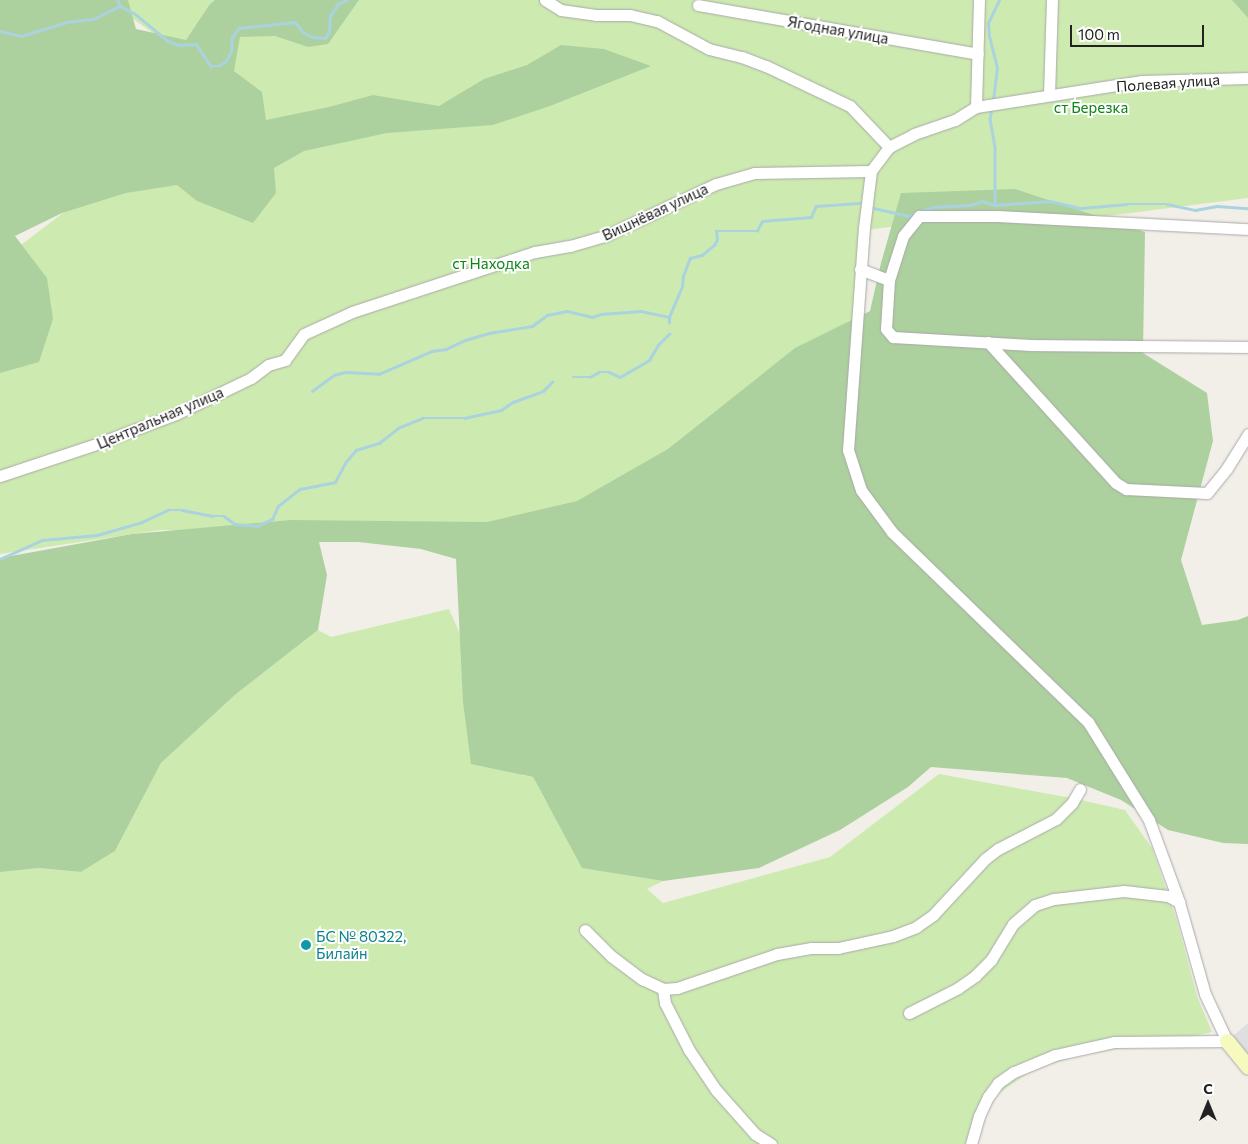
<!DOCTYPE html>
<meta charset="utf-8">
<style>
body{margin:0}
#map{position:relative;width:1248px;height:1144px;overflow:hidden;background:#f2efe9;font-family:Commissioner,sans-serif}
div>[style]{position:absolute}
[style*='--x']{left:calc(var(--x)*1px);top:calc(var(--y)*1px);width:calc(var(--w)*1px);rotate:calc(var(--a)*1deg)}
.residential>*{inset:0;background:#e0dfdf}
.grass>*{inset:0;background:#cdebb0}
.forest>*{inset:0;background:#add19e}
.stream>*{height:2.5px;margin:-1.25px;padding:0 1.25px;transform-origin:1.25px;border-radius:1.25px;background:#aad3df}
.roads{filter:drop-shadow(0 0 1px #a9a9a9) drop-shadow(0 0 1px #a9a9a9)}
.street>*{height:11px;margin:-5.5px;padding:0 5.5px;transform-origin:5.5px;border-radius:5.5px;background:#fff}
.secondary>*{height:15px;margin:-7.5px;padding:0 7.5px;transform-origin:7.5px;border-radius:7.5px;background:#f7fabf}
.dots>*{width:14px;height:14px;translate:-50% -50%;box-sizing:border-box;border:2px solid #fff;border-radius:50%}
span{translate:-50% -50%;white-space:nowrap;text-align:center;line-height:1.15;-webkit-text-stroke:4px #fff;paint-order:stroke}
.street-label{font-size:15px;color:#222}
.park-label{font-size:15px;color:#0c8416}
.culture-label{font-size:15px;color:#0d838f}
.left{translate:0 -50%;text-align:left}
.north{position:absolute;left:1183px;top:1079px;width:50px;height:50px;-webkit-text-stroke:4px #fff;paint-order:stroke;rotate:0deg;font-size:14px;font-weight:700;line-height:20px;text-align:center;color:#222}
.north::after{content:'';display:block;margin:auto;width:18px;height:22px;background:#222;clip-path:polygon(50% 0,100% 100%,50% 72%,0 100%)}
.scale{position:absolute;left:1070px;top:25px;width:134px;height:22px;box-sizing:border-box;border:2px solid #222;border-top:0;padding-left:6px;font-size:15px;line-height:18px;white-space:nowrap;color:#222;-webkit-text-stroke:4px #fff;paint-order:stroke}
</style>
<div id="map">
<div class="residential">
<i style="clip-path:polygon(1248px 1023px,1248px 1073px,1227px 1041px)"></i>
</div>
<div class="grass">
<i style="clip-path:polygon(107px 0,1248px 0,1248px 198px,1060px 222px,926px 222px,867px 230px,851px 447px,565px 529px,160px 530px,0 554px,0 261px,118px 171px,251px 104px)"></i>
<i style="clip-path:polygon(449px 609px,522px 775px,533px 777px,546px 802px,632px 876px,663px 881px,647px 889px,663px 903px,830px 857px,939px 774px,1072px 798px,1125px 810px,1152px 848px,1177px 921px,1197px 996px,1212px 1032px,1149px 1047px,1118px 1049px,1081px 1055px,1048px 1065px,1027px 1074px,999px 1093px,987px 1110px,976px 1144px,0 1144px,0 870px,38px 868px,81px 872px,115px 851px,161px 763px,236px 694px,318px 630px,331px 637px)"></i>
</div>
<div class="forest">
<i style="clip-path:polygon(0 0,128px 0,136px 29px,186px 40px,210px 4px,215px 0,359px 0,328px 44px,308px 47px,275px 36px,240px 37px,234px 71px,262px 92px,266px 120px,329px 107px,373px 95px,439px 106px,484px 79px,527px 65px,561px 45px,604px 49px,651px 66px,550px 106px,493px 125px,387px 133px,304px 151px,274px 168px,276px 193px,253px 223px,197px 201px,177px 185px,126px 193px,62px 213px,15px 236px,47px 278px,53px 319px,39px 362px,0 373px)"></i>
<i style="clip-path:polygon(1232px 0,1248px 0,1248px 18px)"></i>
<i style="clip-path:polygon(1015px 189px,1145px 232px,1143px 353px,1207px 393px,1213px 441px,1181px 560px,1202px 625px,1238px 620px,1248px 616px,1248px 844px,1223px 843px,1168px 830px,1121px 800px,1067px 778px,931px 767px,908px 787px,840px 830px,759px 868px,663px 881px,582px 868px,533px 777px,471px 764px,463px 702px,456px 559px,421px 549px,358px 542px,319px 542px,327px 575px,318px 630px,236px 694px,161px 763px,115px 851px,81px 872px,38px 868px,0 872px,0 558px,132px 534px,291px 520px,487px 522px,577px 501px,668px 449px,795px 348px,870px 311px,881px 263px,901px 193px)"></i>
</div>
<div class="stream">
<i style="--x:118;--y:0;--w:6;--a:72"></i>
<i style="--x:120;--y:6;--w:16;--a:27"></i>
<i style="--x:134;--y:13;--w:44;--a:39.5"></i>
<i style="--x:168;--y:41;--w:12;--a:20"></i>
<i style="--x:179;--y:45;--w:17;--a:-3"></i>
<i style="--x:196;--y:44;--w:27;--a:56"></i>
<i style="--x:211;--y:66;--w:7;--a:0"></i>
<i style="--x:218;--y:66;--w:9;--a:-32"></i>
<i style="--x:226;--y:61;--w:11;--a:-63"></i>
<i style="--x:231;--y:51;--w:14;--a:-86"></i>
<i style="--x:232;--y:37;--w:11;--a:-52"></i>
<i style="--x:239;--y:28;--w:56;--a:-6.1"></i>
<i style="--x:295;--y:22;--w:13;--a:51"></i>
<i style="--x:303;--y:32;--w:10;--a:29"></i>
<i style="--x:312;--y:37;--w:13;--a:4"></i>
<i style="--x:325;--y:38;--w:8;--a:-60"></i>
<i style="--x:329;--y:31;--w:15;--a:-86"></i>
<i style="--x:330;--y:16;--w:14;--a:-56"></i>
<i style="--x:338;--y:4;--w:10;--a:-24"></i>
<i style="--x:0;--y:31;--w:22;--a:13"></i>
<i style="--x:21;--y:36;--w:48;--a:-16.9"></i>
<i style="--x:67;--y:22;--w:26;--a:-7"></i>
<i style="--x:93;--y:19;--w:30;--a:-26"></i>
<i style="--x:993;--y:100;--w:32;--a:-83"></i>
<i style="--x:997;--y:68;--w:32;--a:-104"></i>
<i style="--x:989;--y:37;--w:14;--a:-94"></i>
<i style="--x:988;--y:23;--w:25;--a:-64"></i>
<i style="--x:992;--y:108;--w:11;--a:100"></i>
<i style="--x:990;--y:119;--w:28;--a:80"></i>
<i style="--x:995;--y:147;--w:57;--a:90"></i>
<i style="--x:874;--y:208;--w:35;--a:13"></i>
<i style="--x:908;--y:216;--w:9;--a:-21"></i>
<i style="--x:921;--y:211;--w:13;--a:-18"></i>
<i style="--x:933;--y:207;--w:37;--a:-3"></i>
<i style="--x:970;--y:205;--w:13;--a:-18"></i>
<i style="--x:982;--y:201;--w:14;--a:17"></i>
<i style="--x:995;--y:205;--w:55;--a:-4.2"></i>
<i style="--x:1050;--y:201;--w:32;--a:13"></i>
<i style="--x:1081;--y:208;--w:46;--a:-5"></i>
<i style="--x:1127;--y:204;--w:40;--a:0"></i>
<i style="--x:1167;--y:204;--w:29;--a:12"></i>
<i style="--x:1195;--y:210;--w:22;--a:-10"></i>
<i style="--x:1217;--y:206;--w:31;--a:4"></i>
<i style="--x:669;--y:323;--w:6;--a:-90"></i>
<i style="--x:669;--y:317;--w:33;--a:-67"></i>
<i style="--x:682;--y:287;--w:11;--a:-85"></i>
<i style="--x:683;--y:276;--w:19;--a:-69"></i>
<i style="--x:690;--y:258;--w:12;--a:-14"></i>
<i style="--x:702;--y:255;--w:16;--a:-40"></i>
<i style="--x:714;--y:245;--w:6;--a:-59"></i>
<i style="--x:717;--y:240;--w:9;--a:-96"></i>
<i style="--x:716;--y:231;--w:41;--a:0"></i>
<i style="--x:757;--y:231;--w:11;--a:-63"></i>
<i style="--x:762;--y:221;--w:49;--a:-4.7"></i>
<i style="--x:811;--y:217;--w:12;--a:-66"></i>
<i style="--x:816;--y:206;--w:43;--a:-4"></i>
<i style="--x:573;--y:377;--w:17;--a:0"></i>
<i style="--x:590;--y:377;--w:10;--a:-29"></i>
<i style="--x:599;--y:372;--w:10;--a:0"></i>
<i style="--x:609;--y:372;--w:12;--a:24"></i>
<i style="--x:620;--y:377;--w:34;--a:-30"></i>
<i style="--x:649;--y:360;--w:17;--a:-59"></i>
<i style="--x:658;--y:345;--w:16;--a:-45"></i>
<i style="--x:312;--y:391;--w:27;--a:-36"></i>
<i style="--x:334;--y:375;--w:11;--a:-15"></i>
<i style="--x:345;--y:372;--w:34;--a:3"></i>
<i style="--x:379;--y:374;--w:58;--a:-23.5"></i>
<i style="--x:432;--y:351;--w:14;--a:-8"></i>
<i style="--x:446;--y:349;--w:21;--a:-25"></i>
<i style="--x:465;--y:340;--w:25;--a:-16"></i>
<i style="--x:489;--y:333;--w:44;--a:-9.2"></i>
<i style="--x:532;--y:326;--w:19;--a:-36"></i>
<i style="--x:547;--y:315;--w:20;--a:-11"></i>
<i style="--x:567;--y:311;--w:26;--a:13"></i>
<i style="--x:592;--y:317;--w:9;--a:-18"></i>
<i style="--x:601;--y:314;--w:40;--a:-4.3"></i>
<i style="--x:641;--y:311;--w:29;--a:12"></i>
<i style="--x:0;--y:559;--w:46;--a:-24.3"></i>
<i style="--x:42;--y:540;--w:55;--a:-5.2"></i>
<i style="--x:97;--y:535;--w:47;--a:-16.1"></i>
<i style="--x:142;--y:522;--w:29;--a:-25"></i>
<i style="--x:168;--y:510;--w:14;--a:0"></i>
<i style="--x:182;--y:510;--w:31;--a:11"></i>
<i style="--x:212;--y:516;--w:12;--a:0"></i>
<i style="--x:224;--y:516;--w:14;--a:36"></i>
<i style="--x:235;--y:524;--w:22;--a:5"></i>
<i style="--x:257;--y:526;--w:17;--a:-25"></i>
<i style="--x:272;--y:519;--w:14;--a:-65"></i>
<i style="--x:278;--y:506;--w:28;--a:-38"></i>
<i style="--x:300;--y:489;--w:36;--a:-11"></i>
<i style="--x:335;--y:482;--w:21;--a:-62"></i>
<i style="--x:345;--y:463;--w:17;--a:-50"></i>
<i style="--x:356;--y:450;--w:24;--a:-17"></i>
<i style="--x:379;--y:443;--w:24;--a:-38"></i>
<i style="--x:398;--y:428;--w:27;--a:-22"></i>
<i style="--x:423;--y:418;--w:41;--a:0"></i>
<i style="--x:464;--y:418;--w:38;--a:-12"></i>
<i style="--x:501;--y:410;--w:14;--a:-34"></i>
<i style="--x:513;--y:402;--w:32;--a:-20"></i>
<i style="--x:543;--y:391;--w:13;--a:-45"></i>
</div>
<div class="roads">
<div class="street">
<i style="--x:545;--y:0;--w:19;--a:32"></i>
<i style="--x:561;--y:10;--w:35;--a:8"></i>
<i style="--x:596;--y:15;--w:34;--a:0"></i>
<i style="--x:630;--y:15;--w:28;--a:13"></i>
<i style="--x:657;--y:21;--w:59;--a:28.3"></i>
<i style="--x:709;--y:49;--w:34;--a:14"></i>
<i style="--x:742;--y:57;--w:26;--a:21"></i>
<i style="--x:766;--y:66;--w:93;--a:25.5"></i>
<i style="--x:850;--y:106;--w:57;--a:46.4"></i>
<i style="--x:698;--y:5;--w:284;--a:9.9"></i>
<i style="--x:1049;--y:95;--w:95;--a:-88.2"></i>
<i style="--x:976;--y:107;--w:107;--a:-88.4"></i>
<i style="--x:860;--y:269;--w:31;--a:21"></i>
<i style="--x:889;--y:280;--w:49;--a:93.5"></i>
<i style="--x:886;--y:329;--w:11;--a:49"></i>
<i style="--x:893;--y:337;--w:138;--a:3.3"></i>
<i style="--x:1031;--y:345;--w:217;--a:0.5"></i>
<i style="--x:889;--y:280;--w:46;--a:-72.3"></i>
<i style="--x:903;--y:236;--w:26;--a:-51"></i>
<i style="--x:919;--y:216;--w:79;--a:0"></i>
<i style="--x:998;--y:216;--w:250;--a:3"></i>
<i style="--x:988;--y:342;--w:190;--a:47.8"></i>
<i style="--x:1116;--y:483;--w:12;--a:31"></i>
<i style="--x:1126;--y:489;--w:81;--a:2.8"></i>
<i style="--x:1207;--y:493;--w:32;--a:-51"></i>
<i style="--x:1227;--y:468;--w:40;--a:-58"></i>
<i style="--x:0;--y:476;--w:104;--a:-18.4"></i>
<i style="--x:99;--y:443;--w:82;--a:-20.6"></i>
<i style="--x:176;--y:414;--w:83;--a:-25.6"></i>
<i style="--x:251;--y:378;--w:21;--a:-37"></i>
<i style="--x:268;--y:365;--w:18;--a:-16"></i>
<i style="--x:285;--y:360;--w:32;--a:-54"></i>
<i style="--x:304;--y:334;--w:53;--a:-24.6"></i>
<i style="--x:352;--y:312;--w:193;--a:-18.2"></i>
<i style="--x:535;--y:252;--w:36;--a:-10"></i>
<i style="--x:570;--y:246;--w:36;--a:-16"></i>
<i style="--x:605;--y:236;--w:123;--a:-25.1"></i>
<i style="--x:716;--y:184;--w:40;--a:-16"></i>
<i style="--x:754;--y:173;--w:117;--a:-1"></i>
<i style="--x:585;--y:930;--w:37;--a:45"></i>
<i style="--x:611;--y:956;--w:39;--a:37"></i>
<i style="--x:642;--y:979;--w:23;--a:25"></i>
<i style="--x:663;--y:989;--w:14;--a:82"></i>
<i style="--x:665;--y:1003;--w:53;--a:62.9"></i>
<i style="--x:689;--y:1050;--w:48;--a:56"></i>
<i style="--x:716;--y:1090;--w:59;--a:48.4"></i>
<i style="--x:755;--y:1134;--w:19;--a:32"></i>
<i style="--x:663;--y:989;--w:14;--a:-4"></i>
<i style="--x:677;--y:988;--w:106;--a:-18.8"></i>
<i style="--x:777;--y:954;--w:35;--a:-10"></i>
<i style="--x:811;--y:948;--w:27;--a:0"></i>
<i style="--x:838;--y:948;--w:56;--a:-12.3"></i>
<i style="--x:893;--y:936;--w:25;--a:-21"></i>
<i style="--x:916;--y:927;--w:21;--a:-35"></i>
<i style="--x:933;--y:915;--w:76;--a:-47.1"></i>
<i style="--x:985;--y:859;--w:16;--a:-38"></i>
<i style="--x:998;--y:849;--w:65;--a:-27.3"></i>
<i style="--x:1056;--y:819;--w:23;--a:-45"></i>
<i style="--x:1072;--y:803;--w:16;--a:-60"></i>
<i style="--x:909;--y:1013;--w:55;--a:-27"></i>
<i style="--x:958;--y:988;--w:21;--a:-35"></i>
<i style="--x:975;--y:976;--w:23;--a:-45"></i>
<i style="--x:991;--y:960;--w:42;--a:-58.6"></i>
<i style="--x:1013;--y:924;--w:29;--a:-41"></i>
<i style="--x:1035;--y:905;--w:20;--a:-18"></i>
<i style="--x:1054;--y:899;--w:70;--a:-6.5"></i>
<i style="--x:1124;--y:891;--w:44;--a:6.5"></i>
<i style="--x:1168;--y:896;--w:13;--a:29"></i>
<i style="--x:971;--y:1144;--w:29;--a:-74"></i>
<i style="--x:979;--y:1116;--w:21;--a:-65"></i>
<i style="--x:988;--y:1097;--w:17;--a:-54"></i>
<i style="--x:998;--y:1083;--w:19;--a:-35"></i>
<i style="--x:1014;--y:1072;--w:44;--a:-22.5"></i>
<i style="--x:1055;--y:1055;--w:60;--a:-12.4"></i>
<i style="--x:1114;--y:1042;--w:113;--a:-0.5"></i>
<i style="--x:1227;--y:1041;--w:52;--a:-115.1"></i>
<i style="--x:1205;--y:994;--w:96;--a:-105.8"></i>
<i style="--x:1179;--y:902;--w:87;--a:-110.1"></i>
<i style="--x:1149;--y:820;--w:115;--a:-121.9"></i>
<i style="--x:1088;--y:722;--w:273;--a:-135.9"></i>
<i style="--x:892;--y:532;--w:52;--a:-126.4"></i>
<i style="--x:861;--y:490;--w:42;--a:-108"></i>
<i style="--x:848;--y:450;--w:223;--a:-85.9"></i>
<i style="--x:864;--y:228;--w:57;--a:-83"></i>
<i style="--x:871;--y:171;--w:30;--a:-53"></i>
<i style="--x:889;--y:147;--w:28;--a:-27"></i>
<i style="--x:914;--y:134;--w:43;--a:-18.9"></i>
<i style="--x:955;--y:120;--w:25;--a:-32"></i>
<i style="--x:976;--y:107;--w:168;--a:-8.9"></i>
<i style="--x:1142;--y:81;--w:106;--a:-1.6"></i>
</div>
<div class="secondary">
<i style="--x:1227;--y:1041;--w:33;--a:51"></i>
</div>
</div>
<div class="dots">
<i style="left:306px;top:945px;background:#0f9aa8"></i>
</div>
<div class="street-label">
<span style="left:838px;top:30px;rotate:10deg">Ягодная улица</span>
<span style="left:1168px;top:83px;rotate:-4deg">Полевая улица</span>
<span style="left:655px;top:212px;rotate:-25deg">Вишнёвая улица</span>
<span style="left:160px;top:418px;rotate:-23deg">Центральная улица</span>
</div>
<div class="park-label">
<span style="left:1091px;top:108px">ст Березка</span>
<span style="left:491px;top:264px">ст Находка</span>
</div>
<div class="culture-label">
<span class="left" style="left:316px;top:945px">БС № 80322,<br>Билайн</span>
</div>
<div class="north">С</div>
<div class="scale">100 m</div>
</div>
